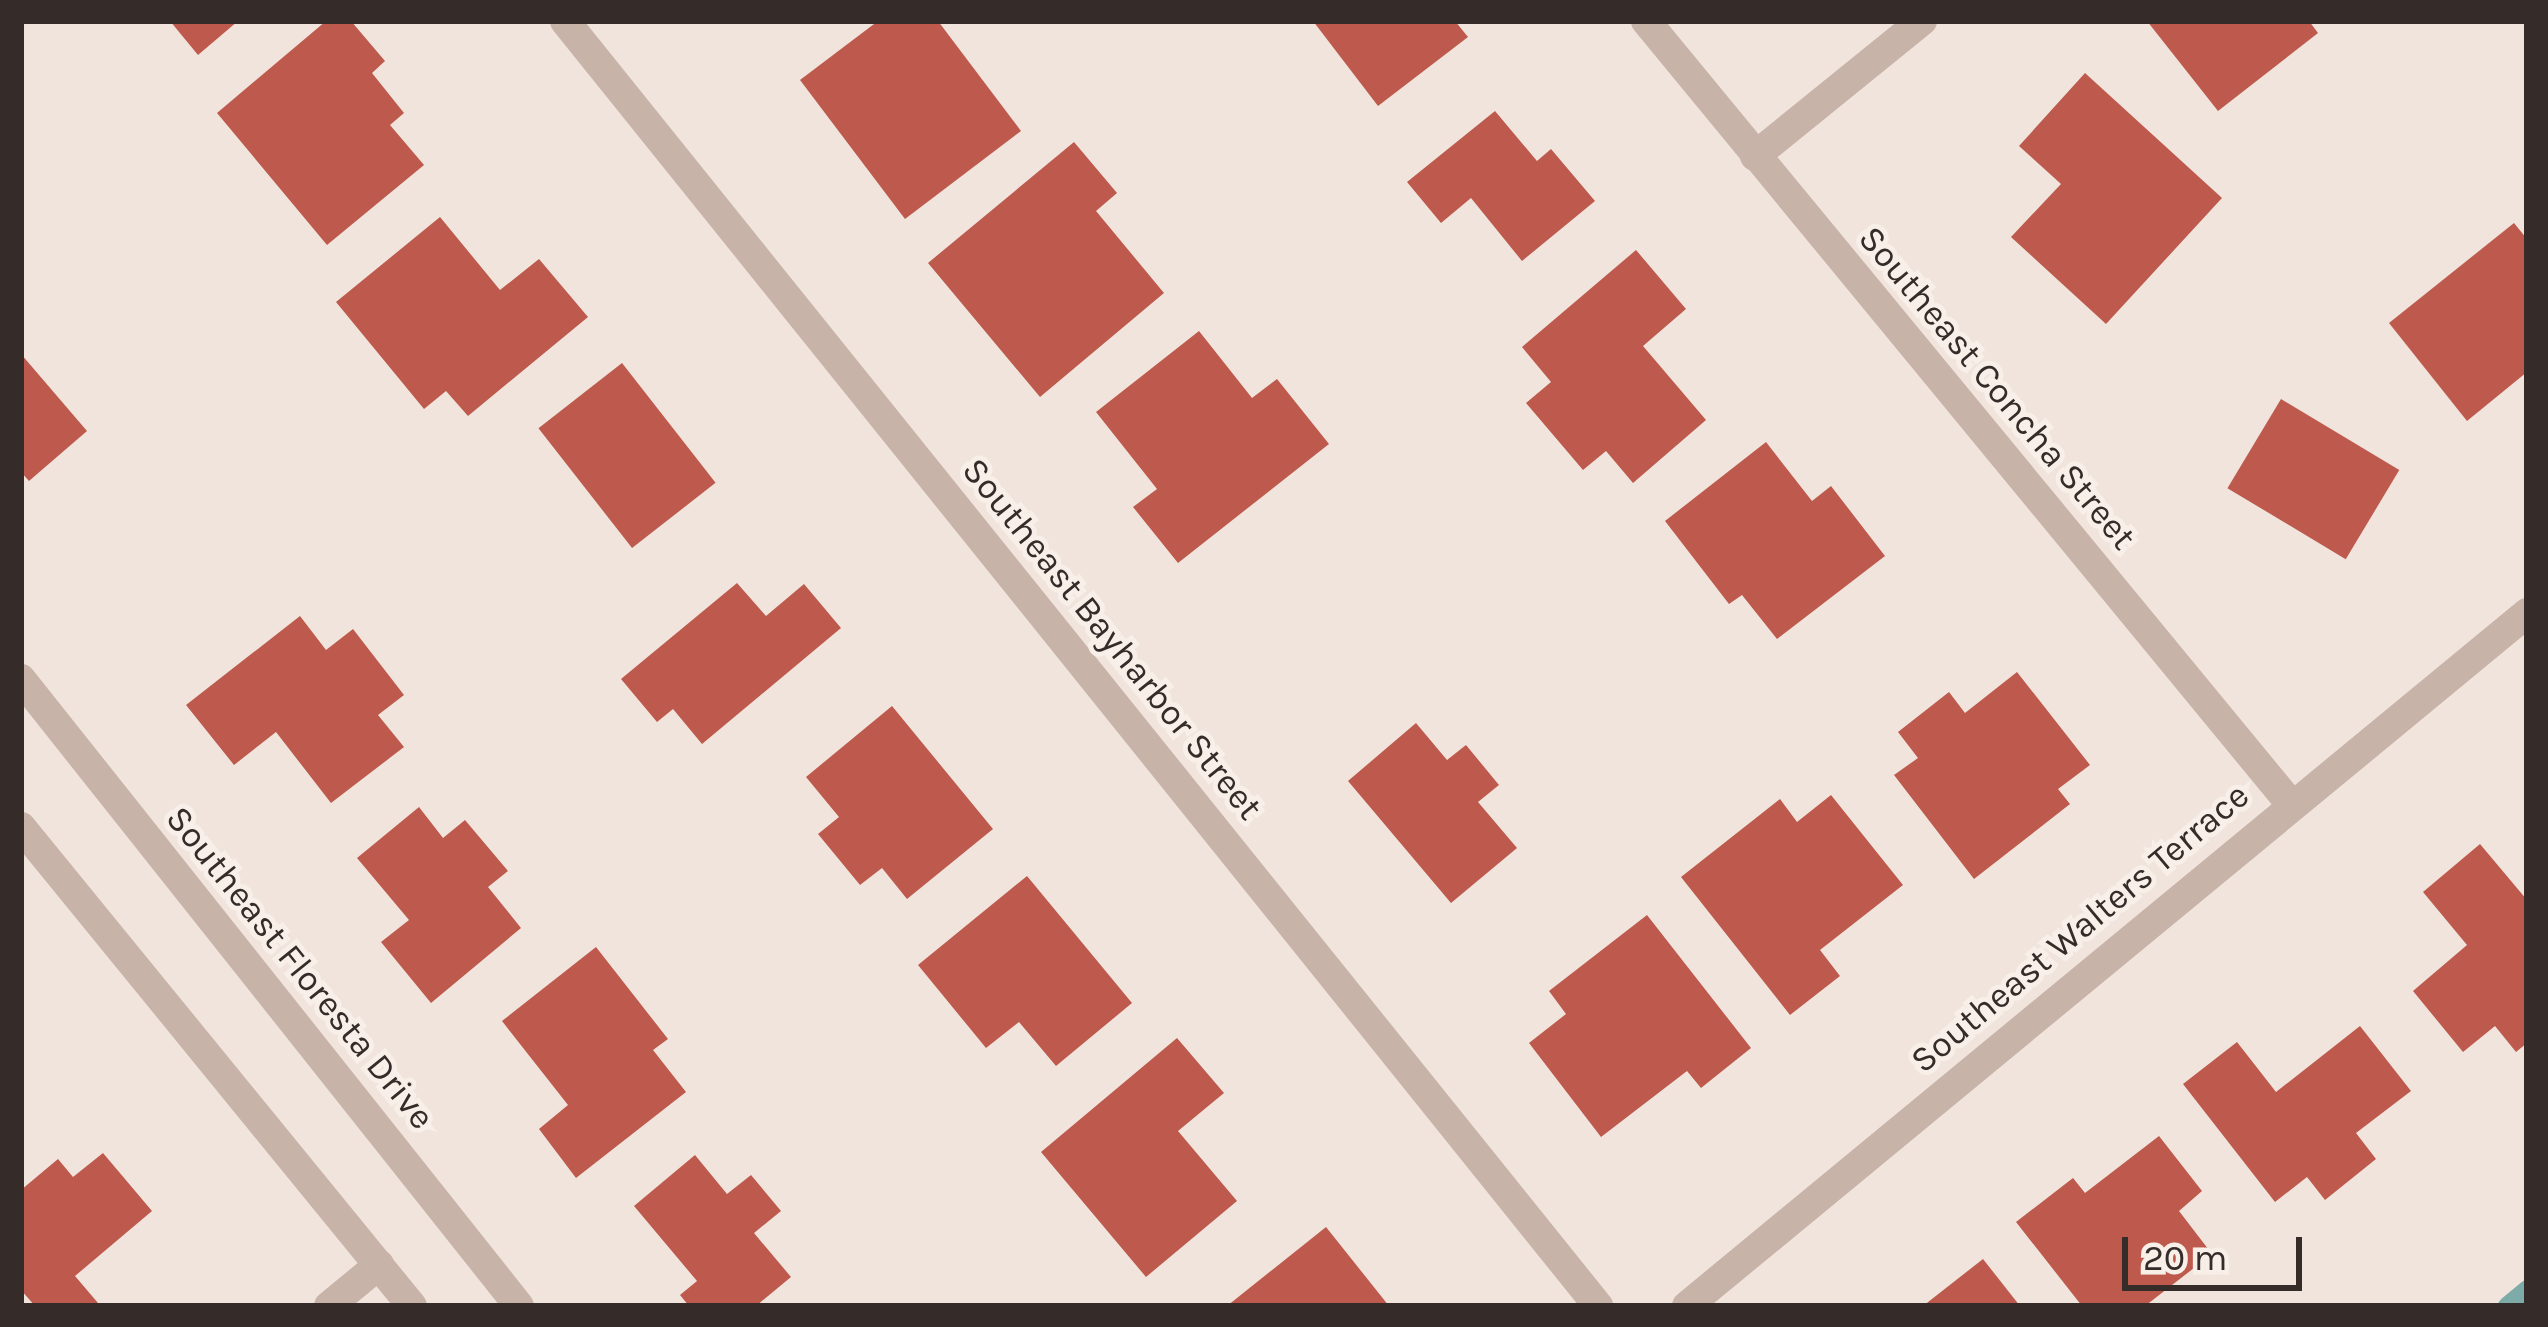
<!DOCTYPE html>
<style>
body{margin:0}
#map{position:relative;width:2548px;height:1327px;overflow:hidden;background:#f0e4dc;font-family:Karla,sans-serif}
div>[style]{position:absolute}
[style*='--x']{left:calc(var(--x)*1px);top:calc(var(--y)*1px);width:calc(var(--w)*1px);rotate:calc(var(--a)*1deg)}
.stream>*{height:18px;margin:-9px;padding:0 9px;transform-origin:9px;border-radius:9px;background:#7daba8}
.building>*{inset:0;background:#be5a4d;transform-origin:0 0}
.minor>*{height:30px;margin:-15px;padding:0 15px;transform-origin:15px;border-radius:15px;background:#c8b3a9}
.tertiary>*{height:30px;margin:-15px;padding:0 15px;transform-origin:15px;border-radius:15px;background:#c8b3a9}
span{translate:-50% -50%;white-space:nowrap;text-align:center;line-height:1.15;-webkit-text-stroke:10px #f8efe8;paint-order:stroke}
.street-label{font-size:36px;color:#352b28}
.frame{position:absolute;inset:0;border:24px solid #352b28;pointer-events:none}
.scale{position:absolute;left:2122px;top:1237px;width:180px;height:54px;box-sizing:border-box;border:6px solid #352b28;border-top:0;padding-left:15px;font-size:36px;line-height:42px;white-space:nowrap;color:#352b28;-webkit-text-stroke:9px #f8efe8;paint-order:stroke}
</style>
<div id="map">
<div class="stream">
<i style="--x:2507;--y:1306;--w:26;--a:-40"></i>
</div>
<div class="building">
<i style="clip-path:polygon(170px 21px,238px 21px,198px 55px)"></i>
<i style="clip-path:polygon(326px 21px,351px 21px,385px 61px,372px 73px,404px 113px,390px 125px,424px 165px,327px 245px,217px 113px)"></i>
<i style="clip-path:polygon(878px 21px,938px 21px,1021px 131px,905px 219px,800px 80px)"></i>
<i style="clip-path:polygon(1313px 21px,1455px 21px,1468px 37px,1378px 106px)"></i>
<i style="clip-path:polygon(2147px 21px,2309px 21px,2318px 33px,2218px 111px)"></i>
<i style="clip-path:polygon(2085px 73px,2222px 198px,2106px 324px,2011px 237px,2061px 184px,2019px 146px)"></i>
<i style="clip-path:polygon(1495px 111px,1537px 161px,1551px 149px,1595px 201px,1522px 261px,1471px 198px,1441px 223px,1407px 182px)"></i>
<i style="clip-path:polygon(1074px 142px,1117px 193px,1096px 211px,1164px 293px,1040px 397px,928px 263px)"></i>
<i style="clip-path:polygon(440px 217px,500px 290px,539px 259px,588px 317px,468px 416px,446px 391px,424px 409px,336px 302px)"></i>
<i style="clip-path:polygon(2514px 223px,2527px 239px,2527px 372px,2467px 421px,2389px 323px)"></i>
<i style="clip-path:polygon(1636px 250px,1686px 309px,1643px 346px,1706px 420px,1633px 483px,1606px 451px,1583px 470px,1526px 403px,1551px 382px,1522px 347px)"></i>
<i style="clip-path:polygon(1199px 331px,1252px 398px,1277px 379px,1329px 444px,1178px 563px,1133px 507px,1157px 489px,1096px 412px)"></i>
<i style="clip-path:polygon(21px 354px,87px 431px,29px 481px,21px 472px)"></i>
<i style="left:622px;top:363px;width:152px;height:106px;rotate:52deg"></i>
<i style="left:2281px;top:399px;width:138px;height:104px;rotate:31deg"></i>
<i style="clip-path:polygon(1766px 442px,1812px 501px,1831px 486px,1885px 556px,1777px 639px,1742px 595px,1729px 604px,1665px 521px)"></i>
<i style="clip-path:polygon(737px 583px,766px 616px,804px 584px,841px 628px,702px 744px,673px 709px,657px 722px,621px 679px)"></i>
<i style="clip-path:polygon(300px 616px,326px 650px,353px 629px,404px 695px,378px 715px,404px 747px,331px 803px,276px 732px,234px 765px,186px 705px)"></i>
<i style="clip-path:polygon(2017px 672px,2090px 765px,2058px 789px,2070px 804px,1974px 879px,1894px 775px,1918px 758px,1898px 732px,1949px 692px,1965px 713px)"></i>
<i style="clip-path:polygon(892px 706px,993px 829px,907px 899px,882px 868px,860px 885px,818px 834px,839px 817px,806px 777px)"></i>
<i style="clip-path:polygon(1416px 723px,1447px 760px,1466px 745px,1499px 785px,1478px 802px,1517px 848px,1451px 903px,1348px 781px)"></i>
<i style="clip-path:polygon(1831px 795px,1903px 885px,1820px 950px,1840px 976px,1790px 1015px,1681px 877px,1780px 799px,1797px 822px)"></i>
<i style="clip-path:polygon(419px 807px,443px 838px,465px 820px,508px 871px,488px 887px,521px 928px,431px 1003px,381px 942px,409px 920px,357px 858px)"></i>
<i style="clip-path:polygon(2480px 844px,2527px 900px,2527px 1043px,2516px 1052px,2495px 1026px,2463px 1052px,2413px 991px,2467px 945px,2423px 892px)"></i>
<i style="clip-path:polygon(1027px 876px,1132px 1003px,1056px 1066px,1019px 1022px,986px 1048px,918px 965px)"></i>
<i style="clip-path:polygon(1647px 915px,1751px 1048px,1701px 1088px,1687px 1071px,1601px 1137px,1529px 1043px,1566px 1014px,1549px 991px)"></i>
<i style="clip-path:polygon(596px 947px,668px 1039px,653px 1050px,686px 1092px,576px 1178px,539px 1129px,568px 1105px,502px 1021px)"></i>
<i style="clip-path:polygon(2360px 1026px,2411px 1091px,2356px 1133px,2376px 1159px,2325px 1200px,2307px 1177px,2275px 1202px,2183px 1084px,2237px 1042px,2276px 1092px)"></i>
<i style="clip-path:polygon(1177px 1038px,1224px 1093px,1178px 1131px,1237px 1201px,1146px 1277px,1041px 1152px)"></i>
<i style="clip-path:polygon(2159px 1136px,2202px 1191px,2179px 1211px,2212px 1254px,2145px 1306px,2082px 1306px,2016px 1222px,2073px 1178px,2085px 1193px)"></i>
<i style="clip-path:polygon(103px 1153px,152px 1211px,75px 1276px,98px 1303px,94px 1306px,35px 1306px,21px 1290px,21px 1190px,58px 1159px,73px 1177px)"></i>
<i style="clip-path:polygon(695px 1155px,727px 1194px,751px 1175px,781px 1211px,754px 1233px,791px 1277px,756px 1306px,689px 1306px,680px 1295px,697px 1281px,634px 1206px)"></i>
<i style="clip-path:polygon(1326px 1227px,1389px 1306px,1227px 1306px)"></i>
<i style="clip-path:polygon(1983px 1259px,2020px 1306px,1923px 1306px)"></i>
</div>
<div class="minor">
<i style="--x:565;--y:21;--w:1649;--a:51.2"></i>
<i style="--x:1646;--y:21;--w:1013;--a:50.53"></i>
<i style="--x:1755;--y:156;--w:215;--a:-39"></i>
<i style="--x:329;--y:1306;--w:65;--a:-39.4"></i>
<i style="--x:1687;--y:1306;--w:1089;--a:-39.52"></i>
</div>
<div class="tertiary">
<i style="--x:21;--y:679;--w:801;--a:51.54"></i>
<i style="--x:21;--y:827;--w:618;--a:50.78"></i>
</div>
<div class="street-label">
<span style="left:1997px;top:388px;rotate:50deg">Southeast Concha Street</span>
<span style="left:1112px;top:639px;rotate:51deg">Southeast Bayharbor Street</span>
<span style="left:2080px;top:928px;rotate:-40deg">Southeast Walters Terrace</span>
<span style="left:300px;top:968px;rotate:51deg">Southeast Floresta Drive</span>
</div>
<div class="frame"></div>
<div class="scale">20 m</div>
</div>
